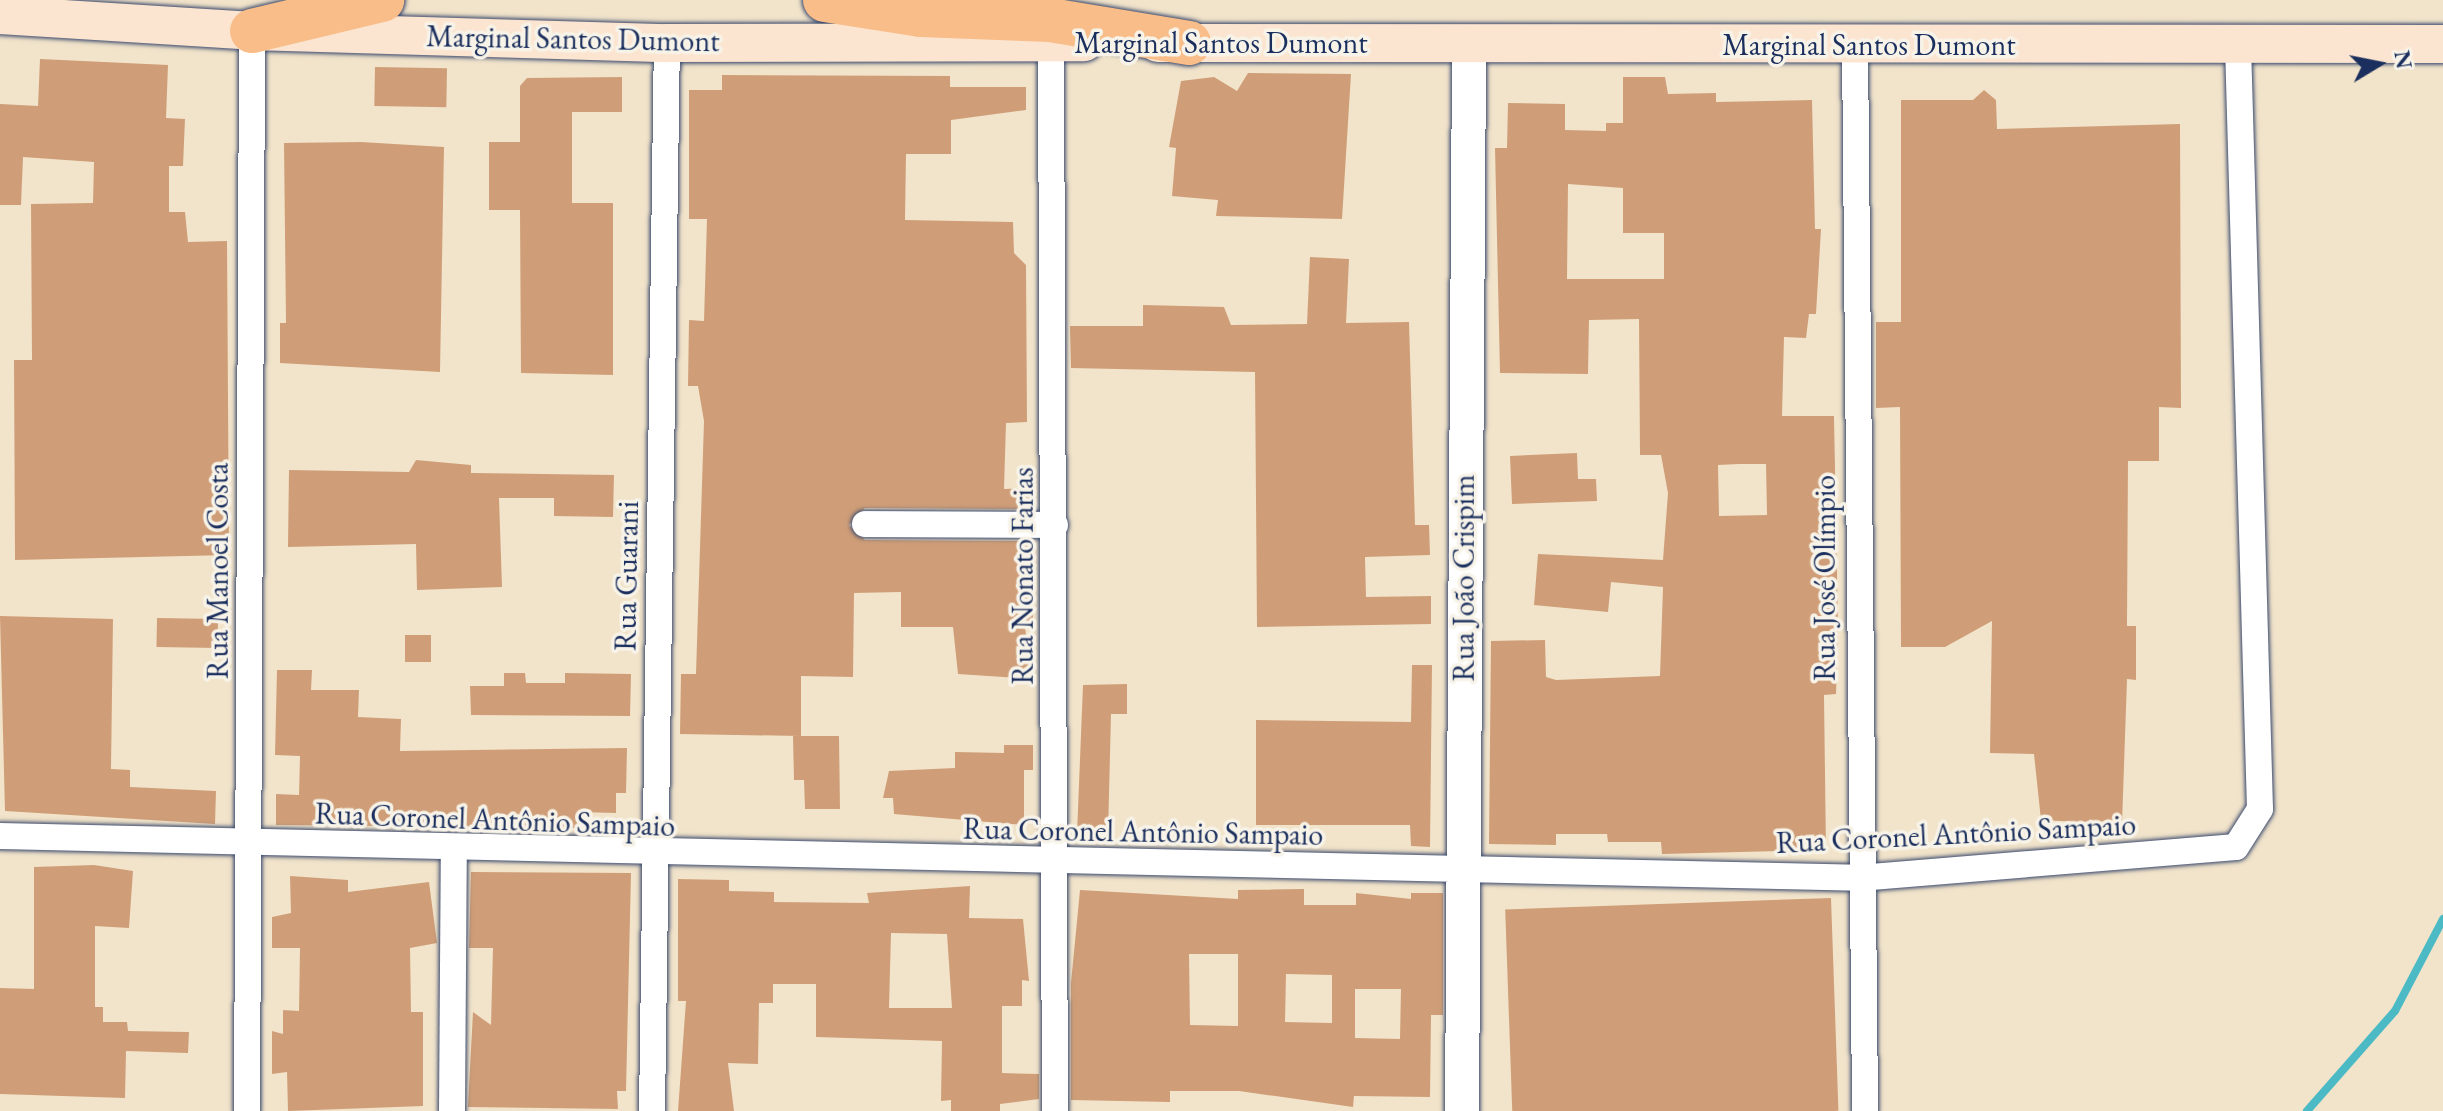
<!DOCTYPE html>
<meta charset="utf-8">
<style>
body{margin:0}
#map{position:relative;width:2443px;height:1111px;overflow:hidden;background:#f2e4ca;font-family:"EB Garamond",serif}
div>[style]{position:absolute}
[style*='--x']{left:calc(var(--x)*1px);top:calc(var(--y)*1px);width:calc(var(--w)*1px);rotate:calc(var(--a)*1deg)}
.stream>*{height:8px;margin:-4px;padding:0 4px;transform-origin:4px;border-radius:4px;background:#4cbac5}
.building>*{inset:0;background:#cf9e78;transform-origin:0 0}
.roads{filter:drop-shadow(0 0 2px #3b4a6e) drop-shadow(0 0 2px #3b4a6e)}
.minor>*{height:26px;margin:-13px;padding:0 13px;transform-origin:13px;border-radius:13px;background:#fff}
.tertiary>*{height:34px;margin:-17px;padding:0 17px;transform-origin:17px;border-radius:17px;background:#fff}
.secondary>*{height:38px;margin:-19px;padding:0 19px;transform-origin:19px;border-radius:19px;background:#fce5d0}
.trunk>*{height:44px;margin:-22px;padding:0 22px;transform-origin:22px;border-radius:22px;background:#f8bd89}
span{translate:-50% -50%;white-space:nowrap;text-align:center;line-height:1.15;-webkit-text-stroke:7px #f7f3e8;paint-order:stroke}
.street-label{font-size:30px;color:#1b2f5e}
.north{position:absolute;left:2339px;top:24px;width:80px;height:80px;-webkit-text-stroke:6px #f7f3e8;paint-order:stroke;rotate:80deg;font-size:22px;font-weight:700;line-height:32px;text-align:center;color:#1b2f5e}
.north::after{content:'';display:block;margin:auto;width:28px;height:36px;background:#1b2f5e;clip-path:polygon(50% 0,100% 100%,50% 72%,0 100%)}
</style>
<div id="map">
<div class="stream">
<i style="--x:2307;--y:1111;--w:133;--a:-48.7"></i>
<i style="--x:2395;--y:1011;--w:104;--a:-62.4"></i>
</div>
<div class="building">
<i style="clip-path:polygon(40px 59px,168px 65px,166px 118px,185px 119px,183px 166px,169px 166px,169px 212px,185px 212px,188px 242px,227px 241px,229px 555px,15px 560px,14px 360px,32px 360px,31px 204px,93px 203px,94px 162px,23px 157px,21px 205px,0 205px,0 104px,38px 106px)"></i>
<i style="left:375px;top:67px;width:72px;height:39px;rotate:1deg"></i>
<i style="clip-path:polygon(1248px 73px,1351px 74px,1342px 219px,1216px 216px,1218px 200px,1172px 196px,1176px 148px,1169px 147px,1181px 81px,1214px 77px,1237px 91px)"></i>
<i style="clip-path:polygon(722px 75px,950px 76px,950px 87px,1026px 87px,1026px 110px,951px 120px,951px 154px,906px 154px,905px 220px,1013px 222px,1014px 253px,1026px 265px,1027px 422px,1006px 423px,1004px 489px,1030px 488px,1031px 509px,865px 508px,849px 525px,865px 540px,1032px 541px,1033px 626px,1025px 627px,1031px 679px,958px 674px,953px 627px,901px 627px,901px 592px,854px 593px,853px 677px,801px 676px,801px 736px,680px 734px,681px 674px,696px 674px,704px 421px,698px 386px,688px 386px,689px 320px,704px 321px,707px 219px,689px 219px,689px 90px,722px 90px)"></i>
<i style="clip-path:polygon(622px 77px,622px 112px,572px 112px,572px 203px,613px 203px,613px 375px,521px 373px,520px 210px,489px 210px,489px 142px,520px 142px,520px 86px,527px 78px)"></i>
<i style="clip-path:polygon(evenodd,1623px 77px,1665px 77px,1668px 94px,1716px 93px,1716px 102px,1812px 100px,1815px 229px,1821px 229px,1816px 314px,1809px 314px,1806px 338px,1784px 337px,1782px 416px,1834px 416px,1838px 626px,1836px 694px,1824px 695px,1826px 850px,1662px 854px,1661px 842px,1608px 842px,1607px 834px,1556px 834px,1556px 845px,1489px 844px,1491px 641px,1545px 640px,1546px 677px,1556px 680px,1660px 676px,1663px 587px,1611px 582px,1608px 612px,1534px 605px,1538px 554px,1663px 560px,1668px 493px,1661px 455px,1640px 455px,1639px 319px,1589px 320px,1588px 374px,1500px 373px,1495px 148px,1507px 148px,1508px 103px,1565px 104px,1565px 130px,1606px 131px,1606px 123px,1623px 123px,1623px 77px,1568px 184px,1623px 188px,1623px 233px,1664px 233px,1664px 279px,1567px 279px,1568px 184px,1623px 77px,1739px 464px,1766px 464px,1767px 515px,1719px 516px,1718px 465px,1739px 464px)"></i>
<i style="clip-path:polygon(1984px 90px,1996px 100px,1997px 129px,2180px 124px,2181px 408px,2159px 407px,2159px 461px,2128px 461px,2127px 626px,2136px 626px,2136px 680px,2127px 679px,2122px 824px,2041px 820px,2034px 754px,1990px 753px,1992px 621px,1945px 647px,1901px 647px,1900px 407px,1876px 408px,1876px 322px,1901px 322px,1901px 100px,1973px 100px)"></i>
<i style="clip-path:polygon(361px 142px,444px 147px,440px 372px,280px 363px,280px 323px,286px 323px,284px 143px)"></i>
<i style="clip-path:polygon(1310px 257px,1349px 259px,1346px 323px,1409px 322px,1415px 525px,1429px 525px,1430px 555px,1365px 557px,1366px 597px,1431px 596px,1431px 624px,1257px 627px,1255px 372px,1071px 368px,1070px 326px,1143px 326px,1143px 305px,1224px 307px,1231px 325px,1307px 324px)"></i>
<i style="clip-path:polygon(1577px 453px,1578px 479px,1596px 479px,1597px 501px,1512px 504px,1510px 456px)"></i>
<i style="clip-path:polygon(416px 460px,471px 465px,471px 473px,614px 475px,613px 517px,554px 516px,554px 498px,499px 498px,502px 587px,417px 590px,416px 544px,288px 547px,289px 470px,409px 472px)"></i>
<i style="clip-path:polygon(0 616px,113px 619px,111px 769px,130px 770px,130px 787px,216px 791px,215px 824px,5px 811px)"></i>
<i style="left:157px;top:618px;width:61px;height:29px;rotate:1deg"></i>
<i style="left:405px;top:635px;width:26px;height:27px"></i>
<i style="clip-path:polygon(1412px 665px,1432px 665px,1430px 847px,1411px 846px,1410px 825px,1256px 825px,1256px 720px,1411px 722px)"></i>
<i style="clip-path:polygon(277px 670px,312px 670px,311px 690px,359px 690px,358px 717px,401px 719px,400px 751px,627px 748px,626px 793px,616px 793px,616px 813px,579px 812px,579px 828px,276px 825px,276px 794px,299px 795px,300px 756px,275px 755px)"></i>
<i style="clip-path:polygon(504px 673px,525px 673px,526px 683px,565px 683px,565px 673px,631px 674px,630px 716px,471px 715px,470px 686px,504px 686px)"></i>
<i style="clip-path:polygon(1127px 684px,1127px 714px,1111px 714px,1108px 835px,1077px 834px,1083px 685px)"></i>
<i style="clip-path:polygon(793px 736px,839px 736px,840px 809px,805px 809px,804px 780px,794px 780px)"></i>
<i style="clip-path:polygon(1004px 745px,1033px 745px,1033px 770px,1024px 770px,1024px 825px,894px 814px,893px 798px,883px 798px,889px 771px,955px 768px,955px 752px,1004px 753px)"></i>
<i style="clip-path:polygon(94px 865px,133px 871px,129px 928px,95px 926px,95px 1007px,103px 1007px,103px 1022px,127px 1022px,128px 1031px,189px 1032px,188px 1053px,126px 1051px,125px 1098px,0 1094px,0 988px,34px 989px,34px 867px)"></i>
<i style="clip-path:polygon(471px 872px,631px 873px,626px 1091px,617px 1091px,618px 1109px,468px 1107px,473px 1012px,491px 1025px,493px 948px,469px 948px)"></i>
<i style="clip-path:polygon(290px 876px,348px 880px,348px 892px,429px 882px,437px 943px,410px 948px,411px 1012px,423px 1012px,423px 1106px,288px 1111px,287px 1072px,272px 1074px,272px 1031px,283px 1034px,283px 1010px,299px 1011px,300px 948px,272px 948px,272px 917px,291px 913px)"></i>
<i style="clip-path:polygon(evenodd,678px 879px,729px 880px,729px 891px,774px 892px,774px 902px,869px 903px,867px 893px,970px 886px,969px 918px,1023px 919px,1029px 981px,1022px 980px,1022px 1006px,1002px 1006px,1002px 1073px,1039px 1074px,1039px 1099px,1000px 1104px,1000px 1111px,951px 1111px,951px 1100px,941px 1101px,942px 1041px,816px 1037px,816px 984px,773px 984px,773px 1003px,759px 1003px,758px 1064px,728px 1063px,734px 1111px,678px 1111px,686px 1001px,678px 1001px,678px 879px,891px 933px,947px 934px,952px 1008px,889px 1008px,891px 933px)"></i>
<i style="clip-path:polygon(evenodd,1304px 889px,1304px 905px,1356px 905px,1356px 893px,1411px 899px,1411px 893px,1443px 893px,1443px 1015px,1431px 1015px,1430px 1097px,1354px 1096px,1353px 1107px,1239px 1091px,1170px 1091px,1170px 1102px,1071px 1100px,1071px 983px,1080px 890px,1238px 899px,1238px 890px,1304px 889px,1189px 954px,1238px 954px,1238px 1026px,1190px 1025px,1189px 954px,1304px 889px,1286px 974px,1332px 975px,1332px 1023px,1285px 1022px,1286px 974px,1304px 889px,1355px 989px,1401px 989px,1400px 1039px,1355px 1038px,1355px 989px)"></i>
<i style="left:1831px;top:898px;width:213px;height:326px;rotate:88deg"></i>
</div>
<div class="roads">
<div class="minor">
<i style="--x:1051;--y:41;--w:1070;--a:89.79"></i>
<i style="--x:1855;--y:46;--w:1065;--a:89.46"></i>
<i style="--x:865;--y:524;--w:190;--a:0.3"></i>
<i style="--x:0;--y:836;--w:1859;--a:1.29"></i>
<i style="--x:1859;--y:878;--w:378;--a:-4.7"></i>
<i style="--x:2236;--y:847;--w:45;--a:-57.7"></i>
<i style="--x:2260;--y:809;--w:765;--a:-91.65"></i>
<i style="--x:247;--y:1111;--w:1080;--a:-89.73"></i>
<i style="--x:452;--y:1111;--w:262;--a:-89.6"></i>
<i style="--x:652;--y:1111;--w:1068;--a:-89.2"></i>
</div>
<div class="tertiary">
<i style="--x:1462;--y:1111;--w:1067;--a:-89.62"></i>
</div>
<div class="secondary">
<i style="--x:0;--y:15;--w:253;--a:3.6"></i>
<i style="--x:252;--y:31;--w:415;--a:1.7"></i>
<i style="--x:667;--y:43;--w:417;--a:-0.1"></i>
<i style="--x:1158;--y:43;--w:1285;--a:0.04"></i>
</div>
<div class="trunk">
<i style="--x:825;--y:0;--w:97;--a:8.9"></i>
<i style="--x:921;--y:15;--w:129;--a:2.2"></i>
<i style="--x:1050;--y:20;--w:141;--a:9.4"></i>
<i style="--x:252;--y:31;--w:134;--a:-13.4"></i>
</div>
</div>
<div class="street-label">
<span style="left:573px;top:39px;rotate:1deg">Marginal Santos Dumont</span>
<span style="left:1221px;top:43px">Marginal Santos Dumont</span>
<span style="left:1869px;top:45px">Marginal Santos Dumont</span>
<span style="left:218px;top:571px;rotate:-90deg">Rua Manoel Costa</span>
<span style="left:627px;top:576px;rotate:-89deg">Rua Guarani</span>
<span style="left:1023px;top:576px;rotate:-90deg">Rua Nonato Farias</span>
<span style="left:1464px;top:578px;rotate:-90deg">Rua João Crispim</span>
<span style="left:1825px;top:578px;rotate:-90deg">Rua José Olímpio</span>
<span style="left:495px;top:820px;rotate:2deg">Rua Coronel Antônio Sampaio</span>
<span style="left:1143px;top:832px;rotate:1deg">Rua Coronel Antônio Sampaio</span>
<span style="left:1956px;top:834px;rotate:-3deg">Rua Coronel Antônio Sampaio</span>
</div>
<div class="north">N</div>
</div>
